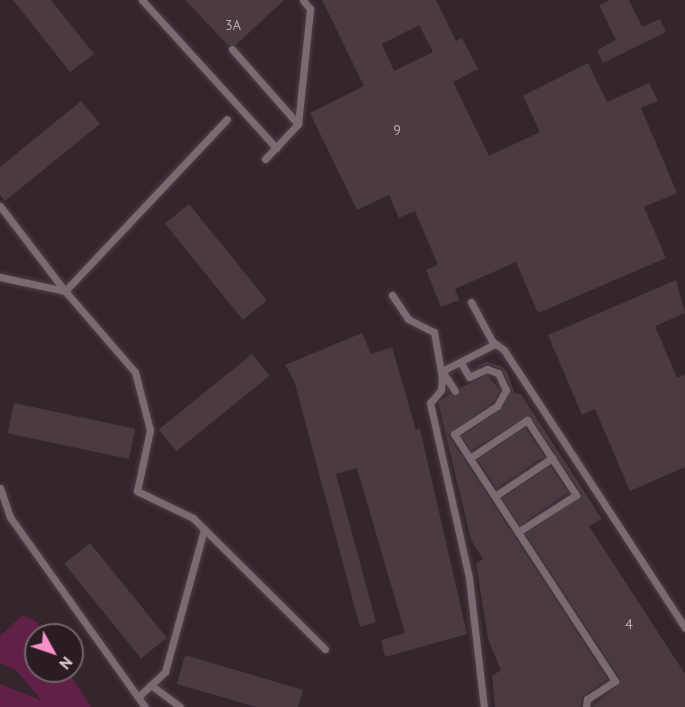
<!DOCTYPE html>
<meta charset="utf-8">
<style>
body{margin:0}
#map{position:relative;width:685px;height:707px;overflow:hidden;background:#35252d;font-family:"PT Sans",sans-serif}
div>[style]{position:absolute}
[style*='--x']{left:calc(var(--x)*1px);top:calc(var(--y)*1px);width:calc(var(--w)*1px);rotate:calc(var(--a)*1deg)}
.green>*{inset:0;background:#612045}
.building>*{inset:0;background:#4b3a42;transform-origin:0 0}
.roads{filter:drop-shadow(0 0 2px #4e4047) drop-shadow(0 0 2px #4e4047)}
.lane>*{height:7px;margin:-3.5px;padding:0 3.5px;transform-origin:3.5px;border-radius:3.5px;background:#7c6a73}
span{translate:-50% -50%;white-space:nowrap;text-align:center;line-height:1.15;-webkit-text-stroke:6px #2a1c23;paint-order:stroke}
.number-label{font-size:14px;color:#b7aab0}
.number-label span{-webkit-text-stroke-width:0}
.north{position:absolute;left:24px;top:623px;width:60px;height:60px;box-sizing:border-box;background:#2a1c23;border:2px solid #71646a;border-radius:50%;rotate:130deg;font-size:16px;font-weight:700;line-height:24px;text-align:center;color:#dbd0d5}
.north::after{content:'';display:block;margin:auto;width:21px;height:27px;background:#fa8fc8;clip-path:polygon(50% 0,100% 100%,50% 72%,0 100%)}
</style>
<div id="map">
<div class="green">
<i style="clip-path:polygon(23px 615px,37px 622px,45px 635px,36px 635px,36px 671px,68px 671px,91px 707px,0 707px,0 684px,41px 700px,17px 671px,0 663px,0 636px)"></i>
</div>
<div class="building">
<i style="clip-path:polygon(13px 0,51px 0,94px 54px,70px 72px)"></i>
<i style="clip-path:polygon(185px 0,284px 0,236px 45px,228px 45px)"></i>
<i style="clip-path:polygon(evenodd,322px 0,436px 0,456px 41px,462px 38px,478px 69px,453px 82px,489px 156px,540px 132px,523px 96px,588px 63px,607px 102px,649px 83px,658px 101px,641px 108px,677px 193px,644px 207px,666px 258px,538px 313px,516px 262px,455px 289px,459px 300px,441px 307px,426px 270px,438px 265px,415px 211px,399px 218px,389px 195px,357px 210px,310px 113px,364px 86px,322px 0,419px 25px,433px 52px,394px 71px,382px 44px,419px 25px)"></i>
<i style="clip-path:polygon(610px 0,629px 0,642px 27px,660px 19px,666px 32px,603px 63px,597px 50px,616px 40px,599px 5px)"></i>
<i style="clip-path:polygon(81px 101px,100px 124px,5px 201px,0 195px,0 167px)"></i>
<i style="left:189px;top:204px;width:124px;height:31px;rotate:51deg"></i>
<i style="clip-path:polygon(676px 280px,685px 313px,655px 326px,677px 378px,685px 374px,685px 467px,630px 491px,595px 409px,582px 415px,548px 335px)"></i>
<i style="clip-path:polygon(362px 333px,371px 354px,392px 347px,416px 430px,420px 429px,467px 634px,385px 657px,381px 640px,405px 633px,357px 468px,336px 474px,376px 622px,360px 627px,294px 380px,285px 365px)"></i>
<i style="left:252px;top:354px;width:28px;height:120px;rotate:51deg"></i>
<i style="clip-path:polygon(487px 362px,502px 367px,507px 372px,514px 393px,521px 394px,602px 519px,589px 526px,685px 674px,685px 707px,592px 707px,618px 685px,620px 678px,526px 534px,582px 494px,529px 415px,471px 450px,462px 436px,500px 410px,512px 391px,501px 368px,488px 364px,472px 367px)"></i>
<i style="clip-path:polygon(487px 375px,500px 390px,493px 402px,448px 435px,607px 679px,583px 696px,580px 707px,495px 707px,492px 676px,501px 670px,488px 639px,476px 563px,483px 559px,471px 540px,438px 402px,450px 394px,458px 396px,460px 388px)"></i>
<i style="left:14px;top:403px;width:124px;height:31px;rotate:12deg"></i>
<i style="left:525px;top:428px;width:34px;height:57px;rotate:56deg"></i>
<i style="left:550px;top:466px;width:32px;height:58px;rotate:56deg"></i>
<i style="left:90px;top:543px;width:122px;height:33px;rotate:51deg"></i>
<i style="clip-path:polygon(185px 655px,303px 690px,298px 707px,256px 707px,177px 684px)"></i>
</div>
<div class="roads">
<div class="lane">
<i style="--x:142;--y:0;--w:200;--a:47.8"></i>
<i style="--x:232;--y:49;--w:100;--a:48.7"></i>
<i style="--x:265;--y:159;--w:48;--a:-46.7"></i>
<i style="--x:298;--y:124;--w:116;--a:-84"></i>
<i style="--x:310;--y:9;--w:11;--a:-128"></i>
<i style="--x:0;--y:206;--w:107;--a:52.6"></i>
<i style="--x:65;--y:291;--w:236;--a:-46.7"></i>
<i style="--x:0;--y:277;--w:66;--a:12.2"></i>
<i style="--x:65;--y:291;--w:107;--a:49.2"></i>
<i style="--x:135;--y:372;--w:60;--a:75.5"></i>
<i style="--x:150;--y:430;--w:62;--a:102"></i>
<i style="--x:137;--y:491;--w:62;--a:25.7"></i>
<i style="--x:193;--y:518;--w:186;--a:44.8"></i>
<i style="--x:392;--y:295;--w:29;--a:56"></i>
<i style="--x:408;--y:319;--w:29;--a:27"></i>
<i style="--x:434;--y:332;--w:47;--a:80.1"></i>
<i style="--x:442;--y:378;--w:12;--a:95"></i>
<i style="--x:441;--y:390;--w:17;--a:130"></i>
<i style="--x:430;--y:403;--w:179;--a:77.4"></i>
<i style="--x:469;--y:578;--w:130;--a:83.4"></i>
<i style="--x:471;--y:302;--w:44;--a:61.7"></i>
<i style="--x:492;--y:341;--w:15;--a:37"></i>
<i style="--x:504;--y:350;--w:332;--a:56.9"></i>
<i style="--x:461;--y:363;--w:16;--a:60"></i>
<i style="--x:469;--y:377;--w:20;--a:-24"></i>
<i style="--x:487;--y:369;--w:12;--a:20"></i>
<i style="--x:498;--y:373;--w:19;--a:65"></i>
<i style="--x:506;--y:390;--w:18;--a:119"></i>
<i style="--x:497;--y:406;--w:51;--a:146.9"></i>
<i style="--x:454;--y:434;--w:295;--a:56.9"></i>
<i style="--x:615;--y:681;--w:33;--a:147"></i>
<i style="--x:587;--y:699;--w:8;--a:97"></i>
<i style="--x:455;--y:391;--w:24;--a:-123"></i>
<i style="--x:442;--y:371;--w:59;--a:-27"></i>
<i style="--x:470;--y:458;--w:69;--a:-33.7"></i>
<i style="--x:527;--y:420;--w:90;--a:56.8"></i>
<i style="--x:576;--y:495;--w:69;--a:147.5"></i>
<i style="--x:0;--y:488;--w:31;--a:71"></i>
<i style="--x:10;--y:517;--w:233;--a:54.6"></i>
<i style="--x:495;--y:496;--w:69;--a:-33.7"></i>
<i style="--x:151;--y:685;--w:36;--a:37"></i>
<i style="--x:138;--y:697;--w:37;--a:-43"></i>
<i style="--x:165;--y:672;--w:148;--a:-74.7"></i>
</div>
</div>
<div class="number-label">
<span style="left:233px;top:25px">3А</span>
<span style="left:397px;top:130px">9</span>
<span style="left:629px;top:624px">4</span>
</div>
<div class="north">N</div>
</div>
